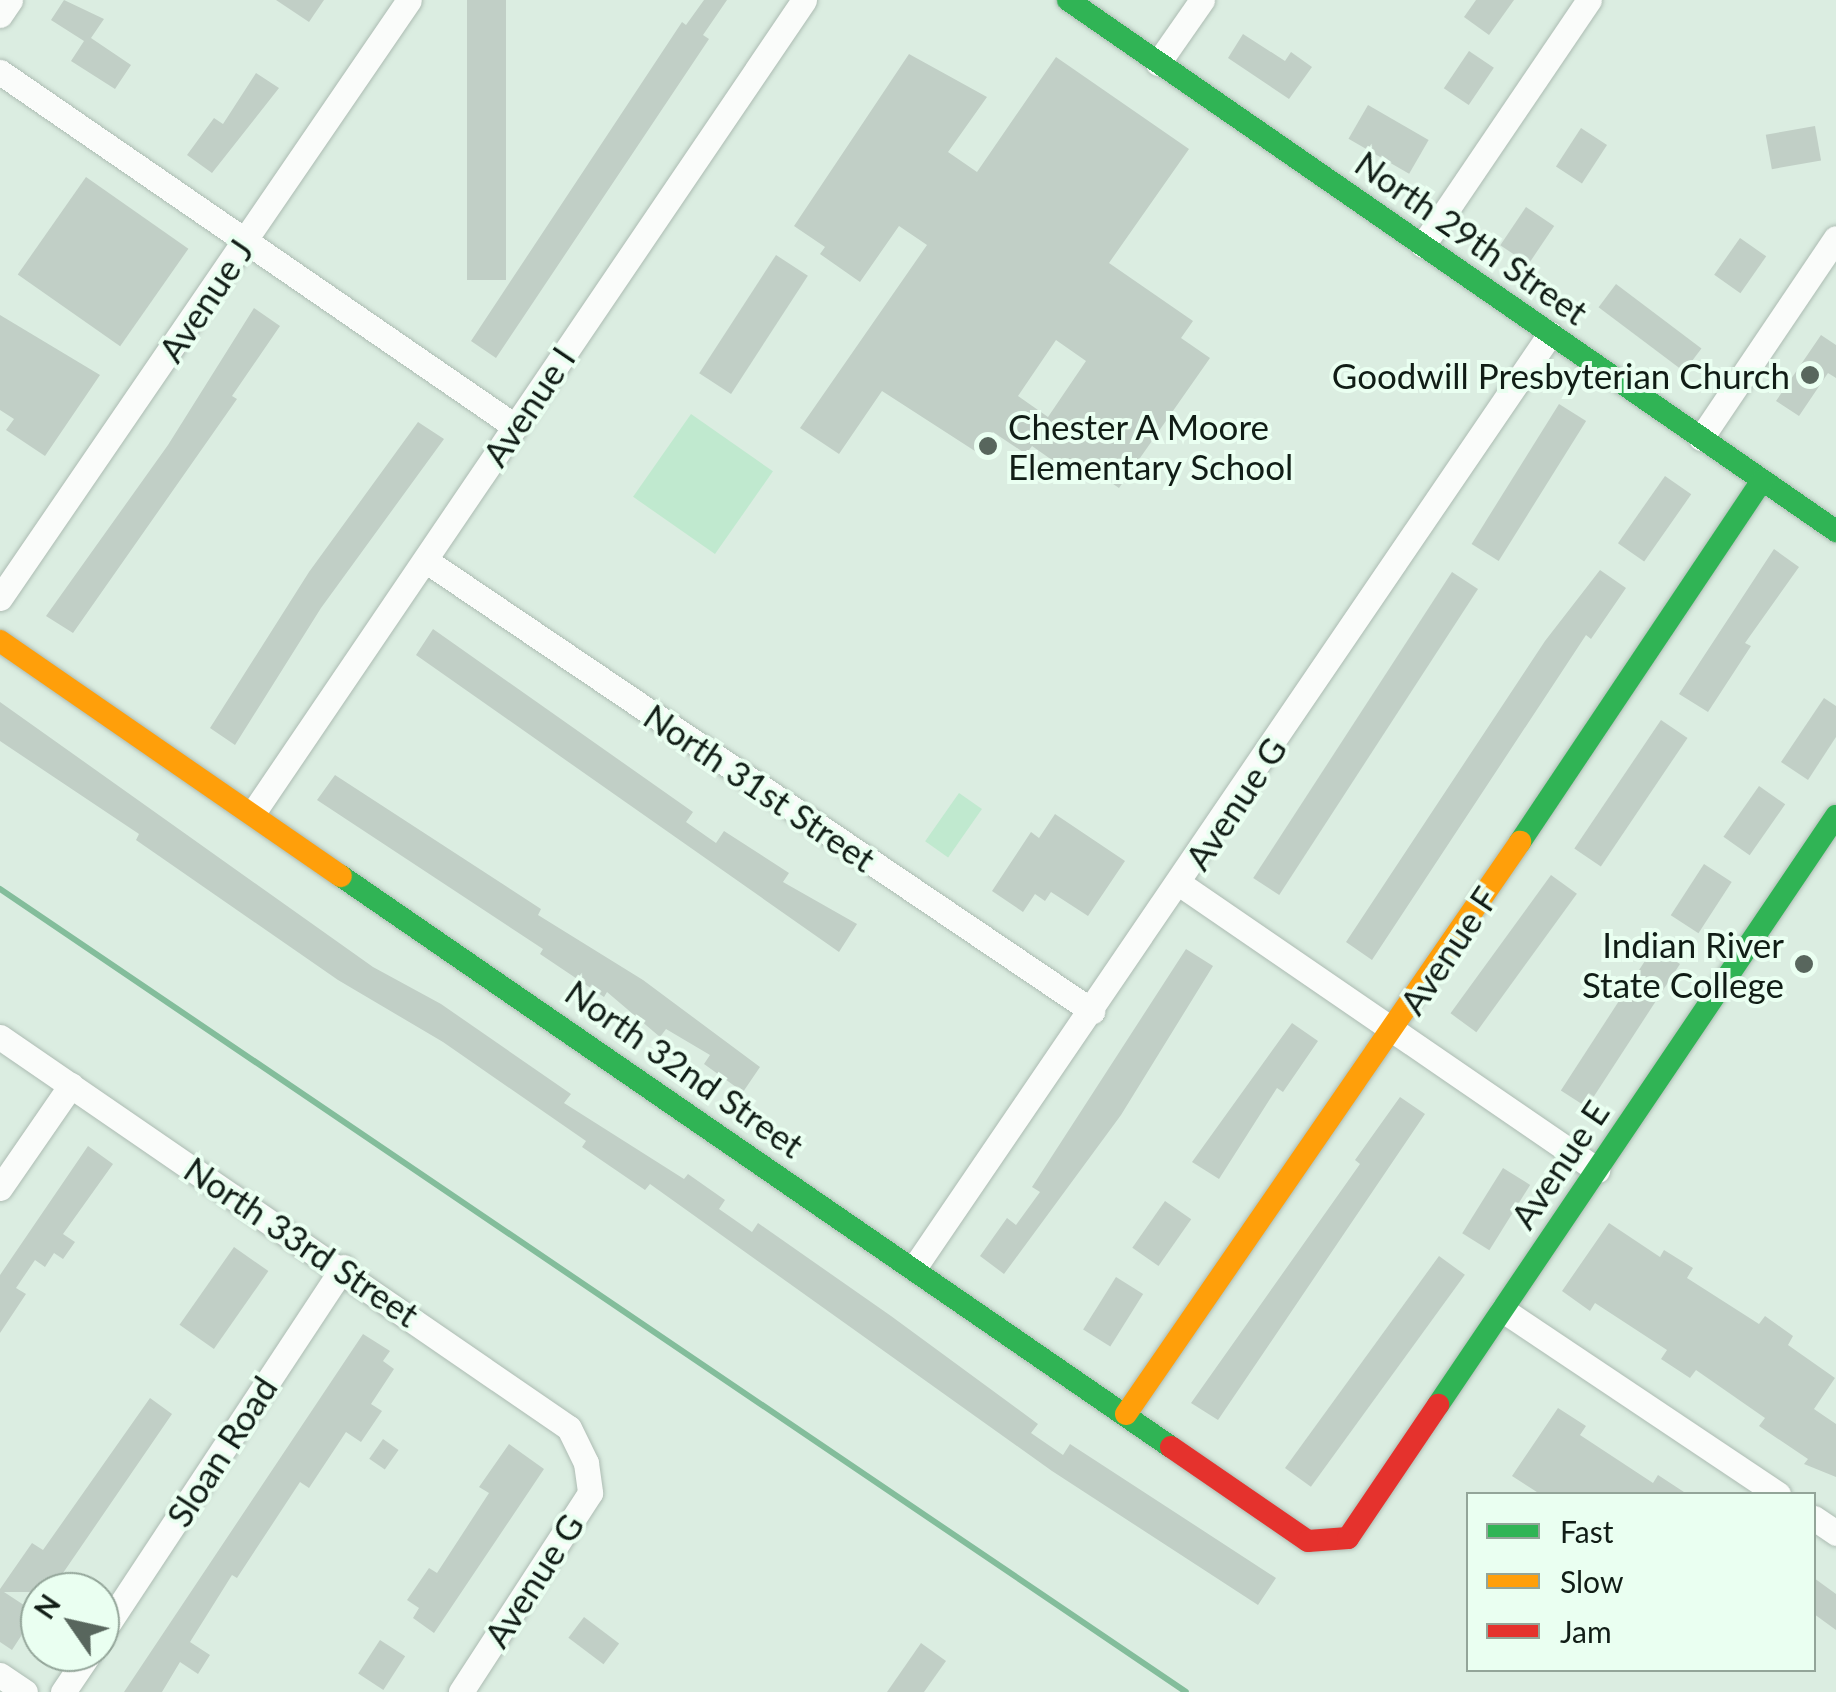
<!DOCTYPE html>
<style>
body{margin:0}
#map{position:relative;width:1836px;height:1692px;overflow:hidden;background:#dbede1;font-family:Lato,sans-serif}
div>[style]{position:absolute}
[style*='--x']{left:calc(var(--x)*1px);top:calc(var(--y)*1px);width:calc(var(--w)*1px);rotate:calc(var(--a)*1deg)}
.green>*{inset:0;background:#c0e9cf;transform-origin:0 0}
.stream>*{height:6px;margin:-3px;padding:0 3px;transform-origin:3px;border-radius:3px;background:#83bd9b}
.building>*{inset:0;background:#c1cfc6;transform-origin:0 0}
.roads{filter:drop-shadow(0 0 2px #adbcb3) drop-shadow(0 0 2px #adbcb3)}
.street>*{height:25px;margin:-12.5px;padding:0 12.5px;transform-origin:12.5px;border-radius:12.5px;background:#fafcfa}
.fast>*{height:22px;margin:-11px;padding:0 11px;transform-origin:11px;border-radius:11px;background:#30b455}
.slow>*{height:22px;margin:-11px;padding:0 11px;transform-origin:11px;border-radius:11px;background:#ff9f0a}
.jam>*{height:22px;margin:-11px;padding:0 11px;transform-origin:11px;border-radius:11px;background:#e5322d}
.dots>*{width:28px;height:28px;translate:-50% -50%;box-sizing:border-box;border:5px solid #eafff1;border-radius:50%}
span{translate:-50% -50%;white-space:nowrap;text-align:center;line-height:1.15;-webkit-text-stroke:8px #eafff1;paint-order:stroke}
.street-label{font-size:35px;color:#111d16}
.poi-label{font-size:35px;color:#111d16}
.right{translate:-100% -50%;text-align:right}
.left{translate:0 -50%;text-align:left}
.legend{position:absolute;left:1466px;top:1492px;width:350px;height:180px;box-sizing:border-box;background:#eafff1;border:2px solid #93a599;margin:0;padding:12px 18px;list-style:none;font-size:30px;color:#111d16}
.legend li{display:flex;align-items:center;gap:20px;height:50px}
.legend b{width:50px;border:2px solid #93a599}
.north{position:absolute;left:20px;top:1572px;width:100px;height:100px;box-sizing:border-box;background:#eafff1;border:2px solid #93a599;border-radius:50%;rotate:304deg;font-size:28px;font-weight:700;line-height:40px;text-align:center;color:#111d16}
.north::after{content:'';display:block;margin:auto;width:35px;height:45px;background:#58665d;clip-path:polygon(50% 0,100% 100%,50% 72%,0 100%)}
</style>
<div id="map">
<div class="green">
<i style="left:691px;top:414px;width:100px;height:101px;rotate:35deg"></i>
<i style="left:959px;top:793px;width:28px;height:59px;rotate:35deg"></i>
</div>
<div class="stream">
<i style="--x:0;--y:889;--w:1432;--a:34.1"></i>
</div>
<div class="building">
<i style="clip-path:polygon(64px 0,104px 19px,91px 38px,131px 65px,115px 89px,71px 61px,84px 41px,51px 20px)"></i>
<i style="clip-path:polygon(276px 0,324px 0,309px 22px)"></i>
<i style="left:467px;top:0;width:39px;height:280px"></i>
<i style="clip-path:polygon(704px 0,727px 0,703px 35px,709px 39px,496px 358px,471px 341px,682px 22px,686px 25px)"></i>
<i style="clip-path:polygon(1476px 0,1514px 0,1489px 35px,1464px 17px)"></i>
<i style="clip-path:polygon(1243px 34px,1285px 61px,1291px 52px,1312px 67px,1289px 99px,1228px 58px)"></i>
<i style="left:1469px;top:51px;width:30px;height:45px;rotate:34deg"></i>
<i style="clip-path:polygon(evenodd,909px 54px,987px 97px,948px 152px,977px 172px,1056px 57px,1189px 149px,1109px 263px,1193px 321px,1181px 338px,1210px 358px,1119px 488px,1081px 462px,1072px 474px,1032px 446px,1026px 454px,993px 432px,978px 453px,882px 391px,839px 454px,800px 428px,927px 245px,899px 226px,860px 282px,820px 254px,825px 247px,794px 226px,909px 54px,1056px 340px,1086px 361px,1048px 417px,1018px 396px,1056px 340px)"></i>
<i style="clip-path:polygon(256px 73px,279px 88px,212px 173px,187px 155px,214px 118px,223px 124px)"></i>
<i style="left:1368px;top:105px;width:70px;height:39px;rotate:30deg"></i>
<i style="left:1815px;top:126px;width:35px;height:50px;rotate:80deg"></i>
<i style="left:1581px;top:128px;width:31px;height:46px;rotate:33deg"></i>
<i style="left:86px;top:177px;width:125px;height:119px;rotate:35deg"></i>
<i style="left:1526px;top:207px;width:34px;height:46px;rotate:34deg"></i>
<i style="left:1740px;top:238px;width:32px;height:45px;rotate:35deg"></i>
<i style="left:776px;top:255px;width:38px;height:141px;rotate:33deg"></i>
<i style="left:1616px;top:284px;width:107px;height:29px;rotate:37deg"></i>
<i style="clip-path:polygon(254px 308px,280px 326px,232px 396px,237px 399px,73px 633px,46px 616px,168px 445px)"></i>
<i style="clip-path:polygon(0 315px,100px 375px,45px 456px,6px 430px,14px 419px,0 410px)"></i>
<i style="clip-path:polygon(1821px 335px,1836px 345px,1836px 378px,1828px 373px,1799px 416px,1776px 401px)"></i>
<i style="left:1559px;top:404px;width:32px;height:165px;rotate:32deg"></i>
<i style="clip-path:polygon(418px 422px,444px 439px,321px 608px,235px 745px,210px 728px,309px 572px)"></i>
<i style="left:1665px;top:476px;width:32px;height:82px;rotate:35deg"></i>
<i style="clip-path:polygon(1774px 549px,1799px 567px,1745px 643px,1751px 646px,1708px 712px,1679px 694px)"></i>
<i style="clip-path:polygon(1600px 570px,1626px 588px,1591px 639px,1586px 635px,1372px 960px,1346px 942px,1545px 641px)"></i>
<i style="left:1452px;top:572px;width:31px;height:365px;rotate:33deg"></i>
<i style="clip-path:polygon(433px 629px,693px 812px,686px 822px,716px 843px,724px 831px,789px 873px,783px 882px,857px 924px,839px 952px,416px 655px)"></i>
<i style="clip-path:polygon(1824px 698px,1836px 706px,1836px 737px,1808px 780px,1781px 762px)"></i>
<i style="clip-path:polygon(0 702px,373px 967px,441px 1004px,571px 1094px,564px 1103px,684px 1179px,688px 1174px,725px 1200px,719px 1209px,752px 1232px,758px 1223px,891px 1316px,1038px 1424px,1031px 1433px,1063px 1455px,1070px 1444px,1276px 1578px,1258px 1605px,1052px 1471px,650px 1184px,645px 1190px,582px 1147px,586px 1141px,443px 1042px,338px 980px,136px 840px,139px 834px,0 741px)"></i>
<i style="left:1661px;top:720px;width:32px;height:155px;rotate:34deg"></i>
<i style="clip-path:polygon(335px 775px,541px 909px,538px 915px,643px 980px,760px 1067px,743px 1092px,704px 1064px,710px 1055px,666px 1029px,660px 1037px,607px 992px,604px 997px,540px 954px,543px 949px,317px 800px)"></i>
<i style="left:1759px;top:786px;width:32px;height:62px;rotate:35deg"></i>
<i style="clip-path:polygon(1055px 814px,1125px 861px,1088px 916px,1051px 892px,1045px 901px,1035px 894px,1023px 912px,992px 891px,1031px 832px,1039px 838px)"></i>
<i style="left:1704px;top:864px;width:33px;height:61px;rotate:33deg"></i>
<i style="left:1551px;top:875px;width:32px;height:171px;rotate:36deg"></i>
<i style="left:1654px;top:947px;width:31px;height:171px;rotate:33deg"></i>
<i style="clip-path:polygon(1186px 949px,1213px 966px,1121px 1115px,1004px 1274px,980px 1256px,1007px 1218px,1016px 1225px,1040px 1192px,1032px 1187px)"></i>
<i style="clip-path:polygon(1292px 1023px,1318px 1041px,1283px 1092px,1277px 1088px,1219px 1179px,1192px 1162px)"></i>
<i style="clip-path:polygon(1400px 1097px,1425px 1114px,1218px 1420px,1191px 1403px,1360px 1164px,1355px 1160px)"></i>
<i style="clip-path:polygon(88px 1146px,113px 1164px,63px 1234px,75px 1242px,63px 1259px,54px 1253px,45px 1267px,35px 1260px,16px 1288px,26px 1294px,0 1333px,0 1275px)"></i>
<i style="left:1503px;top:1168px;width:32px;height:77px;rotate:32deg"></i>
<i style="left:1165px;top:1201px;width:32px;height:57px;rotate:35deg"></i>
<i style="clip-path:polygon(1609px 1223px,1660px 1257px,1664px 1250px,1693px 1268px,1687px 1278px,1759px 1324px,1765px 1316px,1793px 1336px,1788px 1345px,1835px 1378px,1814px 1409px,1836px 1424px,1836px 1477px,1804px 1464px,1808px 1459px,1759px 1426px,1765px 1418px,1696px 1370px,1690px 1378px,1661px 1359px,1667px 1350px,1595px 1303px,1590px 1311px,1562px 1291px)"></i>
<i style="left:234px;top:1247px;width:42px;height:95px;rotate:35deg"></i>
<i style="left:1439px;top:1256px;width:32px;height:262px;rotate:36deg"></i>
<i style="left:1116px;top:1277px;width:32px;height:62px;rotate:32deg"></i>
<i style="clip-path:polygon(363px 1334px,390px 1351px,383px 1361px,394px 1369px,371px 1404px,382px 1411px,361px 1442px,346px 1432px,309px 1488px,300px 1482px,237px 1578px,232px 1575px,190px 1642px,210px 1655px,198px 1674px,180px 1662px,162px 1692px,124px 1692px)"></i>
<i style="clip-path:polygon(150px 1398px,172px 1414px,50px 1592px,4px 1592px,36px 1613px,12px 1650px,0 1642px,0 1589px,32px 1543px,43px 1550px)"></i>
<i style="clip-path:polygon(1558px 1408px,1586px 1426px,1580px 1435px,1653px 1483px,1658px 1475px,1687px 1494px,1540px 1494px,1512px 1476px)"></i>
<i style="left:383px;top:1439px;width:19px;height:24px;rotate:35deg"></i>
<i style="clip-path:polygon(509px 1444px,544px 1469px,434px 1633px,413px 1618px,419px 1608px,407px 1600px,429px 1568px,437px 1573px,489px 1493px,479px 1487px)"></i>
<i style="clip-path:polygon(1814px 1578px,1836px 1594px,1836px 1630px,1814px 1614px)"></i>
<i style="left:584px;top:1617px;width:44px;height:26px;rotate:37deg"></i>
<i style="left:380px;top:1640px;width:30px;height:40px;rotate:33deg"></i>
<i style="clip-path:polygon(921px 1643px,946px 1661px,924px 1692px,887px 1692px)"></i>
</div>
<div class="roads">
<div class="street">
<i style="--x:0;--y:15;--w:18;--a:-56"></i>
<i style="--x:1158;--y:63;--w:77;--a:-55.1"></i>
<i style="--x:0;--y:72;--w:623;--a:34.53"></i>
<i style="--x:1423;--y:245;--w:296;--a:-55.9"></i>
<i style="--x:1701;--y:438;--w:241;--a:-56"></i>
<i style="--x:428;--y:562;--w:802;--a:34.07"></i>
<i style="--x:0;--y:598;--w:724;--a:-55.63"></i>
<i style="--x:253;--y:813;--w:982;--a:-55.87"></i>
<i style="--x:1180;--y:884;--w:506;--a:34.44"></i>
<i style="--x:0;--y:1037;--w:690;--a:34.5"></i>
<i style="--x:569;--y:1428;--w:39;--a:64"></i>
<i style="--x:586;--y:1463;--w:30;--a:82"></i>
<i style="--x:590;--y:1493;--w:237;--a:123"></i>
<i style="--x:0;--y:1188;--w:125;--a:-55.4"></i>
<i style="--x:914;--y:1268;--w:1130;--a:-55.75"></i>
<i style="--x:1503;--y:1310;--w:331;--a:33.8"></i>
<i style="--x:1814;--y:1518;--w:27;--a:34"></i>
<i style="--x:100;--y:1636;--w:442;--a:-56.6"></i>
<i style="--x:0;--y:1675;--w:30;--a:34"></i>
<i style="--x:63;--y:1692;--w:48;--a:-56"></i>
</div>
<div class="fast">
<i style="--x:1068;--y:0;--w:934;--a:34.66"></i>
<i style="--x:1520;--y:842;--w:435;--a:-56.2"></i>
<i style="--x:341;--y:876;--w:1007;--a:34.53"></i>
<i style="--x:1438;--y:1405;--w:711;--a:-55.95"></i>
</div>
<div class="slow">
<i style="--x:0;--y:641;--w:414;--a:34.6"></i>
<i style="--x:1126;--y:1414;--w:695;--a:-55.44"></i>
</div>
<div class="jam">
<i style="--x:1171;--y:1447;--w:166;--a:34.5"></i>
<i style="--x:1308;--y:1541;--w:40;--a:-4.3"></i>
<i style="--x:1348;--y:1538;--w:161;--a:-55.9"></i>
</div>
</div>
<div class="dots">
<i style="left:1810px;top:375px;background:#58665d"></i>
<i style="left:988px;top:446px;background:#58665d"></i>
<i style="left:1804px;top:964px;background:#58665d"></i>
</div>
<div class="street-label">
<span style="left:1472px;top:237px;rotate:35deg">North 29th Street</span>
<span style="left:205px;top:300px;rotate:-56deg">Avenue J</span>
<span style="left:528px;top:406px;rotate:-56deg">Avenue I</span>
<span style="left:760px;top:787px;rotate:34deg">North 31st Street</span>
<span style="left:1235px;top:803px;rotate:-56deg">Avenue G</span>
<span style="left:1448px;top:950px;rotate:-56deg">Avenue F</span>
<span style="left:685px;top:1068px;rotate:35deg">North 32nd Street</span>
<span style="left:1559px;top:1164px;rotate:-56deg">Avenue E</span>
<span style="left:302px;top:1241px;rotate:34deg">North 33rd Street</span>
<span style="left:221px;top:1451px;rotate:-57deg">Sloan Road</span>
<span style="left:533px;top:1580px;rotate:-57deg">Avenue G</span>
</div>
<div class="poi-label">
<span class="right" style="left:1790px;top:375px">Goodwill Presbyterian Church</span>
<span class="left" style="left:1008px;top:446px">Chester A Moore<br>Elementary School</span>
<span class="right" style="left:1784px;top:964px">Indian River<br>State College</span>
</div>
<ul class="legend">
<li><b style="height:12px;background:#30b455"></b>Fast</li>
<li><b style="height:12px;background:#ff9f0a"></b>Slow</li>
<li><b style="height:12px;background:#e5322d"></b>Jam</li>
</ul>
<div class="north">N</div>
</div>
